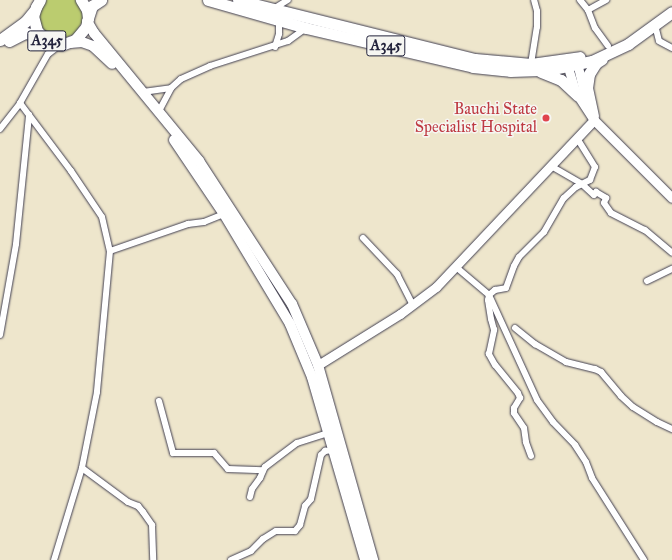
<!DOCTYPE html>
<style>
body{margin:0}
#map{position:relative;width:672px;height:560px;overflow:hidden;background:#eee6cc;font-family:"IM FELL Great Primer",serif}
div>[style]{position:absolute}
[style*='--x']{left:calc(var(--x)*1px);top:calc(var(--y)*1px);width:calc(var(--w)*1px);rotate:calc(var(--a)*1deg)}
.green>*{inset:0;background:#bbcc6f}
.roads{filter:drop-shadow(0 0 1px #413f51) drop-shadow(0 0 1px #413f51)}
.street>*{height:6px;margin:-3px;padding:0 3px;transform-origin:3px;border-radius:3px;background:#fff}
.secondary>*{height:9px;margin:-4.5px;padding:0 4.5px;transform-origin:4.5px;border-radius:4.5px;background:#fff}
.primary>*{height:10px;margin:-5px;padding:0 5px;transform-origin:5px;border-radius:5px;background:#fff}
.highway>*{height:11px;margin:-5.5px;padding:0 5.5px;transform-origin:5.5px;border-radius:5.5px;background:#fff}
.dots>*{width:11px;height:11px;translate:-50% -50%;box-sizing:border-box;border:2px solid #f6f6f2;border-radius:50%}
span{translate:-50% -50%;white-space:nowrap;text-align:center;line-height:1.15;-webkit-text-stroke:3px #f6f6f2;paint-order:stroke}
.shield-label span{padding:1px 3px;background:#f6f6f2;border:1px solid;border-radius:3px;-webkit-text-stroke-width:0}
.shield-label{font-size:15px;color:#22223b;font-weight:700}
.health-label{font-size:16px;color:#be3a42}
.right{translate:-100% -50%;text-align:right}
</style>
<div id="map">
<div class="green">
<i style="clip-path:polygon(47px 0,75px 0,78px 2px,83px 15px,82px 22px,75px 34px,62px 39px,54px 39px,42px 30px,38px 15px,40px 8px)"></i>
</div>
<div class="roads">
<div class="street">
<i style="--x:580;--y:0;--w:13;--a:51"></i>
<i style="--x:588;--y:10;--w:19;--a:69"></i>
<i style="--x:595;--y:28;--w:22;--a:54"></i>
<i style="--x:275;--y:8;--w:15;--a:-32"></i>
<i style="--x:588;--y:10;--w:21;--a:-29"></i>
<i style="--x:655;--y:25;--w:16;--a:76"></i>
<i style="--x:659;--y:41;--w:15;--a:28"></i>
<i style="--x:275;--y:47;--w:14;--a:-73"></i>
<i style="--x:279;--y:34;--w:15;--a:-90"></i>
<i style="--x:531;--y:64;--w:37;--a:-81"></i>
<i style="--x:537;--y:27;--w:16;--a:-90"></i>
<i style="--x:537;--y:11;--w:11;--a:-105"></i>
<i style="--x:143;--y:92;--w:28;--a:-8"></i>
<i style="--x:20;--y:103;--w:85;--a:53.1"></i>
<i style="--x:71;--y:171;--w:55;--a:56"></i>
<i style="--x:102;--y:217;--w:35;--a:77"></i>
<i style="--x:110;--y:251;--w:142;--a:95.3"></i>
<i style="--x:97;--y:392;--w:77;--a:101.2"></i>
<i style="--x:82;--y:468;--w:96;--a:106.9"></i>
<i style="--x:159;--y:111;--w:26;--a:-62"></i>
<i style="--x:171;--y:88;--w:13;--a:-42"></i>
<i style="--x:181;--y:79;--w:32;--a:-24"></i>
<i style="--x:210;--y:66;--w:82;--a:-17.8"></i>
<i style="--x:288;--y:41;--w:22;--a:-36"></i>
<i style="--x:0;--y:129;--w:33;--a:-52"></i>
<i style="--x:20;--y:103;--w:56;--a:-60.3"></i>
<i style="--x:48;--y:54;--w:15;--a:-37"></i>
<i style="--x:551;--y:166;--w:36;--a:30"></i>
<i style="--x:582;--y:184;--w:16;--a:43"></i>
<i style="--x:594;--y:195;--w:4;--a:-56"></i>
<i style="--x:596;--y:192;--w:12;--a:31"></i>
<i style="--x:606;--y:198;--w:5;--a:112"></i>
<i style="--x:604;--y:203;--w:12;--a:55"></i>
<i style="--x:611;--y:213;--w:38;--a:27"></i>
<i style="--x:645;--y:230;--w:35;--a:40"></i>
<i style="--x:363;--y:238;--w:50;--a:46.6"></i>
<i style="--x:397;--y:274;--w:35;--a:63"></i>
<i style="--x:110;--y:251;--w:83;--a:-19.1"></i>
<i style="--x:188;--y:224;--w:16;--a:-7"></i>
<i style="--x:204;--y:222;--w:22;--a:-22"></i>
<i style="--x:456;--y:267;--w:43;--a:40.3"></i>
<i style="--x:489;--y:295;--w:115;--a:65.4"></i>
<i style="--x:537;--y:400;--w:27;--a:54"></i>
<i style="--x:553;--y:422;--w:32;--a:46"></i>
<i style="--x:575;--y:445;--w:20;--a:57"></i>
<i style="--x:586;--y:462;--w:17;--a:69"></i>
<i style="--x:592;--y:478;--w:97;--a:57.6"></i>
<i style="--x:647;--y:281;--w:28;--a:-26"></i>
<i style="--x:515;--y:328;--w:26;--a:39"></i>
<i style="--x:535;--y:344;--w:36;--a:30"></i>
<i style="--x:566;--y:362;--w:30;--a:14"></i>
<i style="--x:595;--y:369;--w:7;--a:27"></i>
<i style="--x:601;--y:372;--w:31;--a:50"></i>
<i style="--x:621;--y:396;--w:16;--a:43"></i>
<i style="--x:633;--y:407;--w:28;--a:32"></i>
<i style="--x:657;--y:422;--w:17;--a:25"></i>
<i style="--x:0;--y:335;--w:92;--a:-80"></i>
<i style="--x:16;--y:244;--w:130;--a:-84.2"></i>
<i style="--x:159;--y:401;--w:54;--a:74.9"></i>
<i style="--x:173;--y:453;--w:41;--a:0"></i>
<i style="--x:214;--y:453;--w:21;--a:49"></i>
<i style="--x:228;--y:469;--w:35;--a:2"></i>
<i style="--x:531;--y:456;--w:15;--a:-110"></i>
<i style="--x:526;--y:442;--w:14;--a:-98"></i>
<i style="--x:524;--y:428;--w:18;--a:-124"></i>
<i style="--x:514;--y:413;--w:5;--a:-90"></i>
<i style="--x:514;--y:408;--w:12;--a:-59"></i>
<i style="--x:520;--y:398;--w:5;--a:-112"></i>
<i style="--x:518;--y:393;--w:36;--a:-129"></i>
<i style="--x:495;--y:365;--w:13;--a:-119"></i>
<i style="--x:489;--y:354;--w:25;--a:-78"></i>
<i style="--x:494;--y:330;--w:11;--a:-105"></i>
<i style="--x:491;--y:319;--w:19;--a:-99"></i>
<i style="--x:488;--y:300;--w:5;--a:-79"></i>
<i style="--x:489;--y:295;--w:8;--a:-40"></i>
<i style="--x:495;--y:290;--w:11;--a:-10"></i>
<i style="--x:506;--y:288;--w:23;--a:-70"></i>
<i style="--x:514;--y:266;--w:10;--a:-61"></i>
<i style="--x:519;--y:257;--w:35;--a:-45"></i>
<i style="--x:544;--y:232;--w:39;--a:-60"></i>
<i style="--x:564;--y:198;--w:16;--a:-43"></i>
<i style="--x:576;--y:187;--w:16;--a:-27"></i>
<i style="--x:590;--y:180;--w:14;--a:-69"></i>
<i style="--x:595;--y:167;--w:34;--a:-122"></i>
<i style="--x:82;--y:468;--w:57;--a:36.5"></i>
<i style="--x:128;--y:502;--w:11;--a:22"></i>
<i style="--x:138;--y:506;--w:8;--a:50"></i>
<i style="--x:143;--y:512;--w:16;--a:55"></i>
<i style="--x:152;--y:525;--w:35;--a:88"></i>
<i style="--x:250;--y:497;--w:8;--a:-76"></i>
<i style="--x:252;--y:489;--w:14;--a:-54"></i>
<i style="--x:260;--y:478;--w:12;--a:-66"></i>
<i style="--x:265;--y:467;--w:40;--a:-37"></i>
<i style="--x:297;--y:443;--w:33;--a:-18"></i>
<i style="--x:231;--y:560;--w:22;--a:-24"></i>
<i style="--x:251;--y:551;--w:17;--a:-45"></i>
<i style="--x:263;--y:539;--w:15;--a:-32"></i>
<i style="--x:276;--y:531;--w:19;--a:0"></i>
<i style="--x:295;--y:531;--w:8;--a:-50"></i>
<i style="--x:300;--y:525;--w:20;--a:-75"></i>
<i style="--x:305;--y:506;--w:9;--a:-49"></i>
<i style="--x:311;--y:499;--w:45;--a:-77.2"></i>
<i style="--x:321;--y:455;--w:6;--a:-45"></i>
<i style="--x:325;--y:451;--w:8;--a:-7"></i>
</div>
<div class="secondary">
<i style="--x:576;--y:58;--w:37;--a:77"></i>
<i style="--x:566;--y:61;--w:31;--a:73"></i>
<i style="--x:575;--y:91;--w:35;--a:57"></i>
<i style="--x:594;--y:120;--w:110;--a:45"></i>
<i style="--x:318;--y:365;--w:97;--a:-31.9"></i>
<i style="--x:400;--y:314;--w:45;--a:-36.9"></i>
<i style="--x:436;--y:287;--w:230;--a:-46.6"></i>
</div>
<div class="primary">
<i style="--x:87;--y:21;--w:14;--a:60"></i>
<i style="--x:94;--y:33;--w:166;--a:50.6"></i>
<i style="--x:199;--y:161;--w:171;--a:57"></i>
<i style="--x:292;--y:304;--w:66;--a:66.9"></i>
<i style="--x:318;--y:365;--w:203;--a:74.2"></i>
<i style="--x:70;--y:43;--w:12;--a:-5"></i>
<i style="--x:82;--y:42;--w:12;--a:20"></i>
<i style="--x:93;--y:46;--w:26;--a:43"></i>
<i style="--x:174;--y:140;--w:89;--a:56"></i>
<i style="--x:224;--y:214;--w:128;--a:59"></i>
<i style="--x:290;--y:324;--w:57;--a:67.5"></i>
<i style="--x:312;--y:377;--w:191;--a:73.8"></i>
</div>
<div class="highway">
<i style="--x:40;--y:0;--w:8;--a:120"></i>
<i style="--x:36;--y:7;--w:9;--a:108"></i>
<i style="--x:33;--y:16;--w:16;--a:75"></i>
<i style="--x:37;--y:31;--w:18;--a:43"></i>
<i style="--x:50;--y:43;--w:11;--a:10"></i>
<i style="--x:61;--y:45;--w:15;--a:-20"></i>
<i style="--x:75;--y:40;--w:17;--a:-50"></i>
<i style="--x:86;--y:27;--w:9;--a:-77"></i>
<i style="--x:88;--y:18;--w:8;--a:-97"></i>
<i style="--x:87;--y:10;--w:12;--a:-121"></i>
<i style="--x:208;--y:0;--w:102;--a:15.9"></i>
<i style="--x:306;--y:28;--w:171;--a:13.1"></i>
<i style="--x:473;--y:67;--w:37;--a:6"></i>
<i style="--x:510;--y:71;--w:38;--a:-2"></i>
<i style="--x:548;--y:70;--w:45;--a:-11.6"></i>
<i style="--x:592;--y:61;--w:40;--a:-25"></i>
<i style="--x:628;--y:44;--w:54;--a:-36"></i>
<i style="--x:238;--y:0;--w:244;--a:14"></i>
<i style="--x:475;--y:59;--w:56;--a:5.1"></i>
<i style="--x:531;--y:64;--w:49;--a:-8.1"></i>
<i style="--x:88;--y:18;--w:13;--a:-72"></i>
<i style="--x:92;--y:6;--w:11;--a:-34"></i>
<i style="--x:0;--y:40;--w:31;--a:-36"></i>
<i style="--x:25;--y:22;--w:14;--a:-51"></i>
<i style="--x:9;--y:41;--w:18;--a:-27"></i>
<i style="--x:25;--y:33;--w:15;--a:8"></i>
<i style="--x:541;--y:72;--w:22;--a:22"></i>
<i style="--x:561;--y:80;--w:23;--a:43"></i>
<i style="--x:593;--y:116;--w:29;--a:-102"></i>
<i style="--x:587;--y:88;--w:14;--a:-82"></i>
<i style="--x:589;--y:74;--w:13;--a:-58"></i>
<i style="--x:596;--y:63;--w:7;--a:-34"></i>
</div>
</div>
<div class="dots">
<i style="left:546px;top:118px;background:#e0444e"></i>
</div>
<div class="shield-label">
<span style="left:47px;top:41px">A345</span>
<span style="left:386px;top:46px">A345</span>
</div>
<div class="health-label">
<span class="right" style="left:537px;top:118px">Bauchi State<br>Specialist Hospital</span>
</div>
</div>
